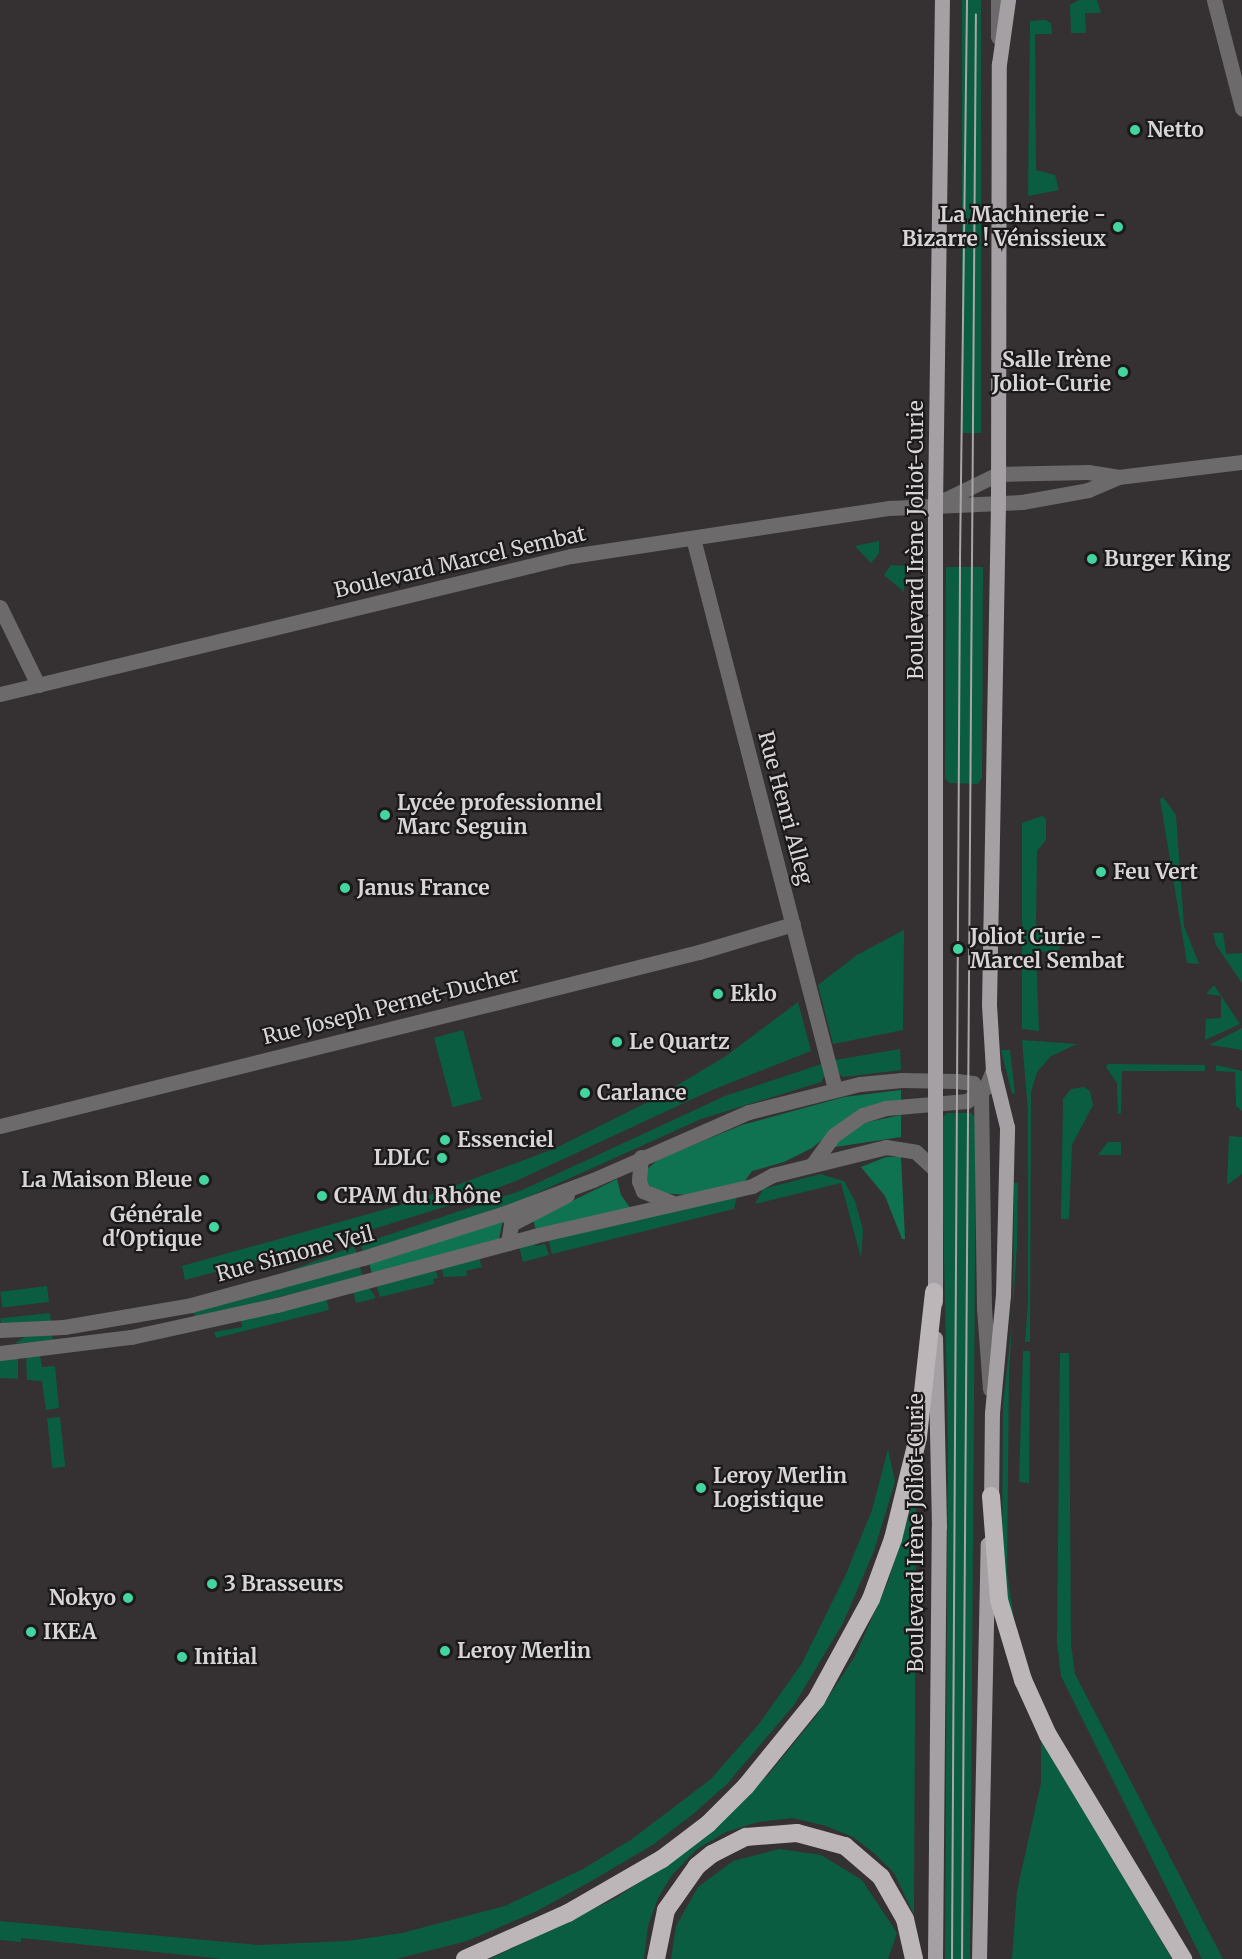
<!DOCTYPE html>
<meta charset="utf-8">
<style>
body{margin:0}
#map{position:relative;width:1242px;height:1959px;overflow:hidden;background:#353032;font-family:Merriweather,serif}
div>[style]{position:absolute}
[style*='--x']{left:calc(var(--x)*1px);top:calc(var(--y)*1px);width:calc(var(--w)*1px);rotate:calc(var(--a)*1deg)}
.green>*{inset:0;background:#0b5d42;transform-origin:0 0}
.forest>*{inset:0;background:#0f7352}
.minor>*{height:15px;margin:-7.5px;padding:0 7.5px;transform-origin:7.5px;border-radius:7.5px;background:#6c6a6b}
.major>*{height:15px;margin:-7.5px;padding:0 7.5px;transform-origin:7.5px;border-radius:7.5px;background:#a5a0a3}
.highway>*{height:18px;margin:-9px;padding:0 9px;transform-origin:9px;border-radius:9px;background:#bcb6b9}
.tram>*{height:1.5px;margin:-0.75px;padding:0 0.75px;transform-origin:0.75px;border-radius:0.75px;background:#aaa6a8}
.dots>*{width:16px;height:16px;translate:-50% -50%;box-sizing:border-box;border:3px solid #1b191a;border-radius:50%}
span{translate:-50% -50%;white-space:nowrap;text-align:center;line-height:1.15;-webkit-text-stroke:4.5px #1b191a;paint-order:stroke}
.poi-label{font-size:21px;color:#d9d5d7;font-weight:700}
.left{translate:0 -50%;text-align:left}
.right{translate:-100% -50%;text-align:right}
.street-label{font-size:21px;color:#d9d5d7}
</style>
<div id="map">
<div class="green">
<i style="left:962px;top:0;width:19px;height:433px"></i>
<i style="clip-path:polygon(1079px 0,1097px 0,1101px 13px,1085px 13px,1086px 33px,1071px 33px,1070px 5px)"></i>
<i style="clip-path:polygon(1045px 20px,1051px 23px,1052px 34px,1035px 34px,1036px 170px,1055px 175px,1059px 190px,1028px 196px,1030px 21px)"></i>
<i style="clip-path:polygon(879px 541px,879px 553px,871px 563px,855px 546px)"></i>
<i style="clip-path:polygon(891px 565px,906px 566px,904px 592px,884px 575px)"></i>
<i style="clip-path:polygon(946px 567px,983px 567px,982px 778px,978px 784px,949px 783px,945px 778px)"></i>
<i style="clip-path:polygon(1163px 797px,1176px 815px,1184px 926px,1199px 964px,1187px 963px,1160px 799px)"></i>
<i style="clip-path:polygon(1042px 816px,1046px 819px,1046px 840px,1037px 851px,1036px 924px,1042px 931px,1058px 933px,1066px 940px,1057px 951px,1036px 952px,1039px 1031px,1022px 1029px,1022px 823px)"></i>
<i style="clip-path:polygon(904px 930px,903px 1030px,833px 1044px,818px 985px,857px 955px)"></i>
<i style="clip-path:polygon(1213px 933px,1223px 933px,1226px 954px,1242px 953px,1242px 983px,1216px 945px)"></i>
<i style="clip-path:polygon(1214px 985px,1240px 1024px,1205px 1040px,1206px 1019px,1221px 1018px,1221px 996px,1206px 994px)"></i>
<i style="clip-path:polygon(798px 1002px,811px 1051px,712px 1090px,516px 1181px,457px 1203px,357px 1234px,185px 1280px,182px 1266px,411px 1202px,556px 1148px,656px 1098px,726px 1056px)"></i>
<i style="clip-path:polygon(1242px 1028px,1242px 1050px,1210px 1045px,1211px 1044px)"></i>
<i style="left:463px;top:1030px;width:72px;height:30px;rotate:75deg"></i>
<i style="clip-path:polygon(1022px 1040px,1077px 1044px,1051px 1056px,1037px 1072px,1031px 1092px,1030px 1342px,1025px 1342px,1028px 1303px,1028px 1111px)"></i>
<i style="clip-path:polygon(900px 1049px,901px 1070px,843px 1077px,837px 1072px,835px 1060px)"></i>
<i style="clip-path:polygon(1001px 1050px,1010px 1050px,1015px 1093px,1012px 1094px)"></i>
<i style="clip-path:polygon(822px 1064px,825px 1075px,821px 1082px,701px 1119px,517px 1202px,363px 1252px,361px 1244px,520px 1191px,725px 1096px)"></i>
<i style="clip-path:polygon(1108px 1064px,1205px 1065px,1205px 1071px,1122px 1071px,1121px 1113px,1118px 1114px,1117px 1083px,1106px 1067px)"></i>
<i style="clip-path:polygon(1216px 1065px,1242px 1071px,1242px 1111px,1236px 1106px,1235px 1072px,1216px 1071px)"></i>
<i style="clip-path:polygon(1084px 1087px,1090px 1091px,1093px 1105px,1072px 1145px,1069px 1219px,1061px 1219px,1063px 1099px,1071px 1089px)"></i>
<i style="clip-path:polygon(947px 1113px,971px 1113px,976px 1118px,970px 1959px,945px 1959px,948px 1444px,943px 1208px,943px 1117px)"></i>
<i style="clip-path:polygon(1229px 1136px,1242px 1137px,1242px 1174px,1227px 1185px)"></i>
<i style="clip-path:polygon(1108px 1142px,1121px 1142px,1121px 1155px,1098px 1155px)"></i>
<i style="clip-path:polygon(820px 1174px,844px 1181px,855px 1201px,863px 1230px,861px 1258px,841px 1183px,755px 1204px,763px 1189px)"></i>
<i style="clip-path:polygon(1014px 1183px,1018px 1183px,1017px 1245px,1009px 1373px,1007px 1572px,1014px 1619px,1005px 1603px,1002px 1562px,1003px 1404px,1013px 1314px)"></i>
<i style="clip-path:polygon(737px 1196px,734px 1209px,552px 1254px,548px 1239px)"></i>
<i style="clip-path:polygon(534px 1242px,535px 1246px,545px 1244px,549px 1255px,523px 1262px,519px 1246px)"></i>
<i style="left:354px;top:1246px;width:9px;height:172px;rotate:69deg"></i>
<i style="clip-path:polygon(479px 1257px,482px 1267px,466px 1271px,467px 1276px,444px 1277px,441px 1267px)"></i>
<i style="clip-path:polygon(359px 1265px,363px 1276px,195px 1318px,193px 1310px)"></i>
<i style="clip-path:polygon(435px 1268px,438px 1278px,433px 1279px,434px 1284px,380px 1297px,376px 1284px)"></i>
<i style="left:47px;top:1286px;width:16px;height:47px;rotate:83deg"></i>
<i style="clip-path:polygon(368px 1286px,376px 1298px,356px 1303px,353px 1291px)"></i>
<i style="clip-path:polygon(326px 1297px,329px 1310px,216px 1338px,214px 1332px,242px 1327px,241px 1319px)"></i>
<i style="left:50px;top:1313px;width:9px;height:50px;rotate:84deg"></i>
<i style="clip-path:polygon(52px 1333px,53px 1343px,15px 1343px,26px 1336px)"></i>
<i style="clip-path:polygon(1023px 1351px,1030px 1351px,1029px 1483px,1019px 1482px)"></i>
<i style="clip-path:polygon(1060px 1353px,1069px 1353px,1071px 1644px,1075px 1674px,1223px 1959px,1202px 1959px,1061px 1676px,1057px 1642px)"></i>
<i style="clip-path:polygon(40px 1355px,42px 1367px,55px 1366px,59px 1408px,46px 1410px,42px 1381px,27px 1380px,26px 1356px)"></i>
<i style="clip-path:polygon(18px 1357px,18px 1379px,0 1378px,0 1360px)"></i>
<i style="left:60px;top:1417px;width:50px;height:13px;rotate:84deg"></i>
<i style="clip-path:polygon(888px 1449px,895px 1482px,874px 1551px,843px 1623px,794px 1705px,727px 1784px,693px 1814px,654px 1844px,595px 1879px,535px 1912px,467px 1941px,396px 1959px,223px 1959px,21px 1938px,21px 1942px,0 1940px,0 1921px,258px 1945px,347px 1941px,402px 1933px,505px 1906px,583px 1869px,632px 1839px,711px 1779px,759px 1724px,802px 1663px,846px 1574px,872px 1510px)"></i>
<i style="clip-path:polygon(916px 1492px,914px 1915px,894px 1873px,874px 1853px,853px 1837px,826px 1826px,793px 1818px,758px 1822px,726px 1832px,697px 1849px,672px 1875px,658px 1898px,648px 1926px,644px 1959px,490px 1959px,614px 1899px,648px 1877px,768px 1775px,816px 1716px,855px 1656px,888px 1582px)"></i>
<i style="clip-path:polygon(1041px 1738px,1172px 1959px,1012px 1959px,1017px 1891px,1041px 1783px)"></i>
<i style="clip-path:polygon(780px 1849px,821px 1855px,862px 1880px,897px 1933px,888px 1959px,671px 1959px,676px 1926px,698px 1887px,733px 1861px)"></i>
</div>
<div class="forest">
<i style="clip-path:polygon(901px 1090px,901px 1100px,860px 1109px,812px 1148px,784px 1162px,752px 1171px,744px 1182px,687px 1195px,661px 1193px,645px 1182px,646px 1170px,659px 1159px,742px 1125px,844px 1097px)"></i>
<i style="clip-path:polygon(901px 1115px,901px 1137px,835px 1147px,838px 1140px,863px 1123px)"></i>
<i style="clip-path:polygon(886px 1157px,901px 1157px,905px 1239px,902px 1239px,885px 1196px,861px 1167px)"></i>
<i style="clip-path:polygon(617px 1179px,621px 1195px,631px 1209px,536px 1230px,533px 1220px)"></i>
<i style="clip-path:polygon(519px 1213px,502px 1224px,499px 1239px,372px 1274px,369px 1262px)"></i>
</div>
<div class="minor">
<i style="--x:998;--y:0;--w:37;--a:90"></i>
<i style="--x:1214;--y:0;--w:112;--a:75.5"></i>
<i style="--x:938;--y:503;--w:67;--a:-25.8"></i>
<i style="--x:998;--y:474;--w:90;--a:-1.3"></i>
<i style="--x:1088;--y:472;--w:30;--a:9"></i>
<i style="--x:1118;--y:477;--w:125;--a:-6.9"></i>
<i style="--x:693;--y:538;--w:569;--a:75.55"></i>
<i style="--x:0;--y:607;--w:87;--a:64"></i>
<i style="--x:0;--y:694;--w:587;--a:-13.59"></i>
<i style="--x:571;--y:556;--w:322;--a:-8.6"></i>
<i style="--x:889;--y:508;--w:133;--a:-2.6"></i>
<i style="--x:1022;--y:502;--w:67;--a:-10.3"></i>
<i style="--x:1088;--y:490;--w:33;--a:-23"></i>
<i style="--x:0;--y:1126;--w:720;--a:-13.98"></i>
<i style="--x:699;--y:952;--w:98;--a:-16.6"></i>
<i style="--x:641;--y:1157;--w:24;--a:95"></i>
<i style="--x:639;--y:1181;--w:11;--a:68"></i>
<i style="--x:643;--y:1191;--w:32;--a:22"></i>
<i style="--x:812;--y:1165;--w:37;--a:-54"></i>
<i style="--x:834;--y:1135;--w:35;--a:-35"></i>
<i style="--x:863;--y:1115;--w:24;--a:-17"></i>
<i style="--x:886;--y:1108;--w:81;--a:-4.9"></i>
<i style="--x:967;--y:1101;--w:24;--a:-36"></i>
<i style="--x:986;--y:1087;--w:18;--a:-68"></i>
<i style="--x:508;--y:1243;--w:19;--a:-81"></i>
<i style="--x:511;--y:1224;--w:63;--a:-27.4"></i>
<i style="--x:0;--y:1330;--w:64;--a:-2.7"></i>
<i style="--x:64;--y:1327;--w:129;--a:-9.8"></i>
<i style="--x:191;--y:1305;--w:178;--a:-15.3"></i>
<i style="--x:363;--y:1258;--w:146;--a:-17.6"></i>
<i style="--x:502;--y:1214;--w:97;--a:-20.5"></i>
<i style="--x:593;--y:1180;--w:170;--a:-23.6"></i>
<i style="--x:749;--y:1112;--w:114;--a:-14.2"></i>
<i style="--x:860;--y:1084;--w:42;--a:-5.4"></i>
<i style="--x:902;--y:1080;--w:55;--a:1"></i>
<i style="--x:957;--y:1081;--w:16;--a:7"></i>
<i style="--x:973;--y:1083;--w:12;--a:48"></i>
<i style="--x:981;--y:1092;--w:216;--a:89.2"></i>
<i style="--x:984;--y:1308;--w:81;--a:85.8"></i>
<i style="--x:0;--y:1353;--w:132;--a:-7"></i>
<i style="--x:131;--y:1337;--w:149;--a:-12.4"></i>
<i style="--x:277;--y:1305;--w:266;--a:-15"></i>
<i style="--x:534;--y:1236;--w:224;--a:-12.9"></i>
<i style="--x:752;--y:1186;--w:24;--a:-28"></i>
<i style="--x:773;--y:1175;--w:116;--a:-13.9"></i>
<i style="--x:886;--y:1147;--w:30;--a:9"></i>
<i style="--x:916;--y:1152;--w:25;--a:43"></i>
</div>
<div class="major">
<i style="--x:935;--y:1302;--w:797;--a:-90"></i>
<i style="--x:935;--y:505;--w:505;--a:-89.21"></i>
<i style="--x:991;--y:1505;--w:92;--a:-89.4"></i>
<i style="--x:992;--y:1413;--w:119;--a:-84.7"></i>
<i style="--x:1003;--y:1295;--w:168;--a:-88.6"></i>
<i style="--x:1007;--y:1127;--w:59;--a:-103.8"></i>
<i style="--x:993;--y:1070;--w:65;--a:-93.5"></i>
<i style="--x:989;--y:1005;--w:501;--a:-88.97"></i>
<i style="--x:998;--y:504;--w:440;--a:-89.9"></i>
<i style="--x:999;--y:64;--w:65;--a:-82"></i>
<i style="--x:935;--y:1959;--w:432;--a:-89.5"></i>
<i style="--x:939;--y:1527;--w:189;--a:-91.2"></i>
<i style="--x:979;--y:1959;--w:415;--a:-88.8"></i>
</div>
<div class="highway">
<i style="--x:991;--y:1496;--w:104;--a:85.6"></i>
<i style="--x:999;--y:1600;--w:84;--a:73.3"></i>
<i style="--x:1023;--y:1680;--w:60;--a:65.6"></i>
<i style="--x:1048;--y:1735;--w:262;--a:58.9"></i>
<i style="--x:465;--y:1959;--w:113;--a:-24.1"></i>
<i style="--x:568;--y:1913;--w:108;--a:-29.9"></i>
<i style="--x:662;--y:1859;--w:58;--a:-37.3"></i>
<i style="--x:708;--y:1824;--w:54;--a:-45"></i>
<i style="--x:746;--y:1786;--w:111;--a:-50.9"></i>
<i style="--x:816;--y:1700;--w:115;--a:-61.4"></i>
<i style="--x:871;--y:1599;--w:64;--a:-69.9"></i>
<i style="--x:893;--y:1539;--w:105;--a:-76.2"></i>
<i style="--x:918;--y:1437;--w:146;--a:-83.7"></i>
<i style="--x:656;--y:1959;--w:50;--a:-78.5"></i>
<i style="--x:666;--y:1910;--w:54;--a:-54.8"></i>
<i style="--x:697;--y:1866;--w:19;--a:-39"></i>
<i style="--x:712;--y:1854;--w:38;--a:-27"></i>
<i style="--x:746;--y:1837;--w:51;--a:-4.5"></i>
<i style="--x:797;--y:1833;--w:50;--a:15.2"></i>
<i style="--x:845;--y:1846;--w:48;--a:40.7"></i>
<i style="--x:881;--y:1877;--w:48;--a:60.3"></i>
<i style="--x:905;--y:1919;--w:41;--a:77.3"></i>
</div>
<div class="tram">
<i style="--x:952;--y:1959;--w:1399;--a:-89.67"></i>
<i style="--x:960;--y:560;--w:560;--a:-89.28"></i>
<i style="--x:962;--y:1959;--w:1944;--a:-89.59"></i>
</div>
<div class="dots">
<i style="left:1135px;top:130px;background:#44d49f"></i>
<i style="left:1118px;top:227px;background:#44d49f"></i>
<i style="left:1123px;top:372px;background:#44d49f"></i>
<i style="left:1092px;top:559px;background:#44d49f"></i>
<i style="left:385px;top:815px;background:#44d49f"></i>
<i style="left:1101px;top:872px;background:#44d49f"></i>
<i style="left:345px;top:888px;background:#44d49f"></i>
<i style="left:958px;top:949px;background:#44d49f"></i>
<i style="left:718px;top:994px;background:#44d49f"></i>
<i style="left:617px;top:1042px;background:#44d49f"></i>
<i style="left:585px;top:1093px;background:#44d49f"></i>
<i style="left:445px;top:1140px;background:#44d49f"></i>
<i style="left:442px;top:1158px;background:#44d49f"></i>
<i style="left:204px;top:1180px;background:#44d49f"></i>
<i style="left:322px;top:1196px;background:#44d49f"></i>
<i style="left:214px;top:1227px;background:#44d49f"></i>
<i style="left:701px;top:1488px;background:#44d49f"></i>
<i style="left:212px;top:1584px;background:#44d49f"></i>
<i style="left:128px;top:1598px;background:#44d49f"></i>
<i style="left:31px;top:1632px;background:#44d49f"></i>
<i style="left:445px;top:1651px;background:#44d49f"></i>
<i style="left:182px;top:1657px;background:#44d49f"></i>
</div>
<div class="poi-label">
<span class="left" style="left:1147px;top:130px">Netto</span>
<span class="right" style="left:1106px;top:227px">La Machinerie -<br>Bizarre ! Vénissieux</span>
<span class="right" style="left:1111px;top:372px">Salle Irène<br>Joliot-Curie</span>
<span class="left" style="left:1104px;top:559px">Burger King</span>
<span class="left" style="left:397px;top:815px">Lycée professionnel<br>Marc Seguin</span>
<span class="left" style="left:1113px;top:872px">Feu Vert</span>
<span class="left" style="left:357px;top:888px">Janus France</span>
<span class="left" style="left:970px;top:949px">Joliot Curie -<br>Marcel Sembat</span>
<span class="left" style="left:730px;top:994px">Eklo</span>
<span class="left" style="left:629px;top:1042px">Le Quartz</span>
<span class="left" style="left:597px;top:1093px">Carlance</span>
<span class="left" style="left:457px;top:1140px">Essenciel</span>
<span class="right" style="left:430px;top:1158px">LDLC</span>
<span class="right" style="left:192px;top:1180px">La Maison Bleue</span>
<span class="left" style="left:334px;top:1196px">CPAM du Rhône</span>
<span class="right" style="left:202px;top:1227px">Générale<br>d'Optique</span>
<span class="left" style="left:713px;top:1488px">Leroy Merlin<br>Logistique</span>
<span class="left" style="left:224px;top:1584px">3 Brasseurs</span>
<span class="right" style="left:116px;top:1598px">Nokyo</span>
<span class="left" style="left:43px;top:1632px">IKEA</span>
<span class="left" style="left:457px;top:1651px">Leroy Merlin</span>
<span class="left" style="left:194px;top:1657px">Initial</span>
</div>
<div class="street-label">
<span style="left:916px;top:540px;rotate:-90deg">Boulevard Irène Joliot-Curie</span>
<span style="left:460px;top:562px;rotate:-13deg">Boulevard Marcel Sembat</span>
<span style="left:785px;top:808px;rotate:75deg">Rue Henri Alleg</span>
<span style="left:391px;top:1006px;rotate:-14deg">Rue Joseph Pernet-Ducher</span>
<span style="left:295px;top:1254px;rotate:-15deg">Rue Simone Veil</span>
<span style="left:916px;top:1533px;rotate:-90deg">Boulevard Irène Joliot-Curie</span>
</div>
</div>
